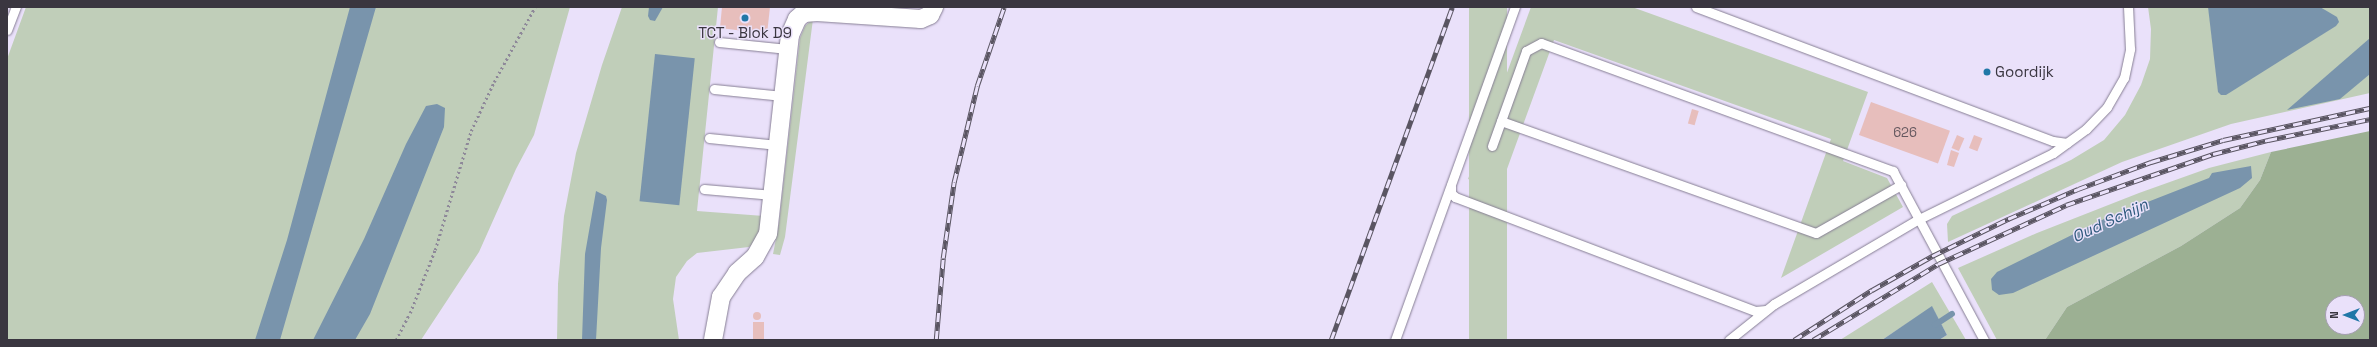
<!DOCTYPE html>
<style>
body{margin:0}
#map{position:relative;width:2377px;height:347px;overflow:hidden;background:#eae1fa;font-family:"Space Grotesk",sans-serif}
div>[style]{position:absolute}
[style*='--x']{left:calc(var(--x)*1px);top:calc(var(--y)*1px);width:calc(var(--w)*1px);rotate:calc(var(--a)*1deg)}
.green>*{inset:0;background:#c0ceb9;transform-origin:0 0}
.forest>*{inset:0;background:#9cb093}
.water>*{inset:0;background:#7994ac;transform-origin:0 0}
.stream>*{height:5.5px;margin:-2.75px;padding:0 2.75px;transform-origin:2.75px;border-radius:2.75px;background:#7994ac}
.building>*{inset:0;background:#e7bebc;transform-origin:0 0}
.round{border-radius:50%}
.path>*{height:2.5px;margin-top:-1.25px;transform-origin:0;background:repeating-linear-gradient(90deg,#8e8899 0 2px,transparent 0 5px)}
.roads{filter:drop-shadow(0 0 1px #867e94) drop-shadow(0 0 1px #867e94)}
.lane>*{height:9px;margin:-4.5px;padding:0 4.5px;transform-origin:4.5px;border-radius:4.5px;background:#fff}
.street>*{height:18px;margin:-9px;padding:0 9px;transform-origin:9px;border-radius:9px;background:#fff}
.rail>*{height:4.5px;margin-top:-2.25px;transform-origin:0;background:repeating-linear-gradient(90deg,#eae1fa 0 9px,#5a5562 0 18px);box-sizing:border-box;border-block:1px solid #5a5562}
.dots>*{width:11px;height:11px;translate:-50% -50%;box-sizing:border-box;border:2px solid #eae1fa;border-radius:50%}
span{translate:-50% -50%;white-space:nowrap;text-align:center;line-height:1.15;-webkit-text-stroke:3px #eae1fa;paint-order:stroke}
.number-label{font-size:13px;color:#65585f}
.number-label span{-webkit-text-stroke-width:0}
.poi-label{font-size:15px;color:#3a3640}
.left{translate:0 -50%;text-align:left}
.water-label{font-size:16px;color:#2e597d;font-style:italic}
.frame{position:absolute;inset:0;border:8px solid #3a3640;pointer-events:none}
.north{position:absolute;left:2325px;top:295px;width:40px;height:40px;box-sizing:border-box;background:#eae1fa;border:1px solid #a49db0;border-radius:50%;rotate:270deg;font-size:11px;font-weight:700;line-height:16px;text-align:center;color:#3a3640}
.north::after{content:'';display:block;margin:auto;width:14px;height:18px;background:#2077a7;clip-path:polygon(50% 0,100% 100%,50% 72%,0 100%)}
</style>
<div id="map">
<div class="green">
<i style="clip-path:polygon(26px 7px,570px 7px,534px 135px,516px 169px,479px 252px,421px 340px,7px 340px,7px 59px)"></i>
<i style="clip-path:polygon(622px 7px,718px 7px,697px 211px,765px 216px,757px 241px,749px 247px,697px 253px,687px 261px,676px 277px,673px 299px,679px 340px,557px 340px,558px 284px,564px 216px,576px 153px,602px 65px)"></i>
<i style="left:1469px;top:7px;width:38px;height:354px"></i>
<i style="clip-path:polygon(1531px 7px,1632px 7px,1868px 92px,1843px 161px,1887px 178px,1903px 207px,1781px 278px,1831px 139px,1554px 40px,1499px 191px,1468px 179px)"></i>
<i style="clip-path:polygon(2148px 7px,2367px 7px,2370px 8px,2370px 93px,2231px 124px,2122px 162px,1948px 242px,1947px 224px,1952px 216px,2071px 160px,2104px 140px,2125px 115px,2141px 85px,2150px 59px,2151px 29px)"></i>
<i style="clip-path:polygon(813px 19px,785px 237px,780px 255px,773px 254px,779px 223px,800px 38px,805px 26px)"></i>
<i style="clip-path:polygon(2271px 152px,2260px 180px,2240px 208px,2181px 246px,2067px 307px,2045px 340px,1997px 340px,1958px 268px,2037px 233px,2139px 193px,2209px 168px)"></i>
<i style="clip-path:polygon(1932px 282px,1966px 340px,1939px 340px,1947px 335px,1932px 307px,1882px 340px,1840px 340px)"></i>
</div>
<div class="forest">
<i style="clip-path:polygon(evenodd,2370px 131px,2370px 340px,2045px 340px,2067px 307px,2181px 246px,2240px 208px,2260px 180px,2271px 152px,2370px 131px,2333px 303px,2357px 303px,2357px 327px,2333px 327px,2333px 303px)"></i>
</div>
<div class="water">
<i style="clip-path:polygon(350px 7px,376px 7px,280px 340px,255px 340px,287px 240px)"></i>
<i style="clip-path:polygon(649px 7px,663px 7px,655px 21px,650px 20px,648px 16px)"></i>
<i style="clip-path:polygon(2208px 7px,2320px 7px,2337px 17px,2339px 22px,2336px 26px,2226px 95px,2221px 95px,2218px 92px)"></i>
<i style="clip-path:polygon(2370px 38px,2370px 74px,2340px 99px,2287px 110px)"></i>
<i style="left:655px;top:54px;width:40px;height:148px;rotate:6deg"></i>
<i style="clip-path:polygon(437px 104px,445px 108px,444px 127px,370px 314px,355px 340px,313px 340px,364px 239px,406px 144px,426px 106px)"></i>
<i style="clip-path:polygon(2251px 166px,2252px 178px,2240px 188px,2013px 293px,1999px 295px,1992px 290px,1991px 279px,1997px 272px,2104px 219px,2209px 178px,2212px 173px)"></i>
<i style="clip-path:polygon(596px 191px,606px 196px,607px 200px,601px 248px,596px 340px,582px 340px,585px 254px)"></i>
<i style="clip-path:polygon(1932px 306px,1947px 335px,1939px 340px,1882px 340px)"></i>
</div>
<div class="stream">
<i style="--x:1935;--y:325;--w:20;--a:-33"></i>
</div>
<div class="building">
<i style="clip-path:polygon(722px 7px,770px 7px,767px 34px,720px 28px)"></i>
<i style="left:1871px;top:102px;width:84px;height:35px;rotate:20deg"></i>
<i style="left:1692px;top:109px;width:7px;height:15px;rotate:16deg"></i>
<i style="left:1957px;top:135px;width:8px;height:14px;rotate:23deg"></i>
<i style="left:1974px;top:135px;width:9px;height:14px;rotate:21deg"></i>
<i style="clip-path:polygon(1951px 150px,1959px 153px,1954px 167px,1947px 165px)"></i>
<i class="round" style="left:753px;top:312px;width:8px;height:8px"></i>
<i style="left:753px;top:322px;width:11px;height:18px"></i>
</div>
<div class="path">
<i style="--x:396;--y:340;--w:30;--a:-63"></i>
<i style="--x:410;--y:313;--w:68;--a:-68.4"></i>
<i style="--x:435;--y:250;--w:124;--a:-73.2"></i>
<i style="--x:471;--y:131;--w:54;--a:-64.9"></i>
<i style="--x:494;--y:82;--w:85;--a:-61.3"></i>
</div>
<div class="roads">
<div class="lane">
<i style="--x:1696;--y:7;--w:381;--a:20.6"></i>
<i style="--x:2053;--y:141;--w:14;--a:8"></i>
<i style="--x:7;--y:30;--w:25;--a:-69"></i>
<i style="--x:719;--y:42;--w:69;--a:5.8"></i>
<i style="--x:714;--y:89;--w:69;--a:5.8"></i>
<i style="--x:1501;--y:121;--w:334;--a:19.6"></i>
<i style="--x:1816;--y:233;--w:98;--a:-29.5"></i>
<i style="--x:709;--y:138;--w:69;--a:5.8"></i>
<i style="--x:1492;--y:146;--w:101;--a:-70.3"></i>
<i style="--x:1526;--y:51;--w:17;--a:-28"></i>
<i style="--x:1541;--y:43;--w:375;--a:20"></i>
<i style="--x:1893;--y:171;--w:192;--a:61.7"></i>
<i style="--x:1451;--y:186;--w:7;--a:90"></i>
<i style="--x:1451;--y:193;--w:6;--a:45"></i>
<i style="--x:1455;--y:197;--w:321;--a:20.8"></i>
<i style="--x:1755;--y:311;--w:11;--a:-5"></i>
<i style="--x:704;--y:189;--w:69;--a:5"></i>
<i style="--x:1395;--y:340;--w:354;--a:-70.2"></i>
<i style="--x:1729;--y:340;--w:58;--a:-38.7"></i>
<i style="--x:1774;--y:304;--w:168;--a:-30.4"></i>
<i style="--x:1919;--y:219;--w:149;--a:-26.2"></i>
<i style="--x:2053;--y:153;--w:41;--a:-36"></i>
<i style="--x:2086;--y:129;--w:30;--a:-46"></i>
<i style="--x:2107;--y:107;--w:34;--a:-60"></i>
<i style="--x:2124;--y:78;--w:30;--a:-78"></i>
<i style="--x:2130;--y:49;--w:42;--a:-92.7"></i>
</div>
<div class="street">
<i style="--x:713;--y:340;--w:44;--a:-79.5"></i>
<i style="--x:721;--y:297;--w:29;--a:-56"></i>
<i style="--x:737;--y:273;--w:24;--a:-42"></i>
<i style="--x:755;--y:257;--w:26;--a:-61"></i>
<i style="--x:768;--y:234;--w:200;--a:-83.7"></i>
<i style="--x:790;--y:35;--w:17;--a:-66"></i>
<i style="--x:797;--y:19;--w:9;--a:-41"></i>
<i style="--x:804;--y:13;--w:13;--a:-4"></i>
<i style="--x:817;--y:12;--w:104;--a:3.9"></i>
<i style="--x:921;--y:19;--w:10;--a:-24"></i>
<i style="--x:930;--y:15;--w:9;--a:-63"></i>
</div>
</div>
<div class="rail">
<i style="--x:936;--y:340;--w:82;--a:-85.1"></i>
<i style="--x:943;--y:258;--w:77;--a:-81.8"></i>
<i style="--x:954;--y:182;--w:99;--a:-76.5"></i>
<i style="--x:977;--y:86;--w:83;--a:-71.1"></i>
<i style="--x:1331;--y:340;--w:354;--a:-70"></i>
<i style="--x:1794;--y:340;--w:93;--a:-32.7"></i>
<i style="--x:1872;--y:290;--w:69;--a:-29.5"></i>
<i style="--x:1932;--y:256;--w:85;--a:-26"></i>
<i style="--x:2008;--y:219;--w:76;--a:-23.2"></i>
<i style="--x:2078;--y:189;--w:78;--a:-20.3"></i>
<i style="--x:2151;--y:162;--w:75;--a:-17"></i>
<i style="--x:2223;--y:140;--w:150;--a:-12.3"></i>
<i style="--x:1813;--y:340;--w:146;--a:-31.3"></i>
<i style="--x:1938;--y:264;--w:141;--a:-24.7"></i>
<i style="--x:2066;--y:205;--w:156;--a:-19.1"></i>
<i style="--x:2213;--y:154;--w:57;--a:-14.3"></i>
<i style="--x:2268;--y:140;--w:104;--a:-11.6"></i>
</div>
<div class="dots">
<i style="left:745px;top:18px;background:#2077a7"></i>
<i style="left:1987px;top:72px;background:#2077a7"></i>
</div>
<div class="number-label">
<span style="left:1905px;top:133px">626</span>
</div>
<div class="poi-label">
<span style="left:745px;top:33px">TCT - Blok D9</span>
<span class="left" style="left:1995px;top:72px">Goordijk</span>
</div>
<div class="water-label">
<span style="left:2110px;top:221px;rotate:-25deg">Oud Schijn</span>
</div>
<div class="frame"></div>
<div class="north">N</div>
</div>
